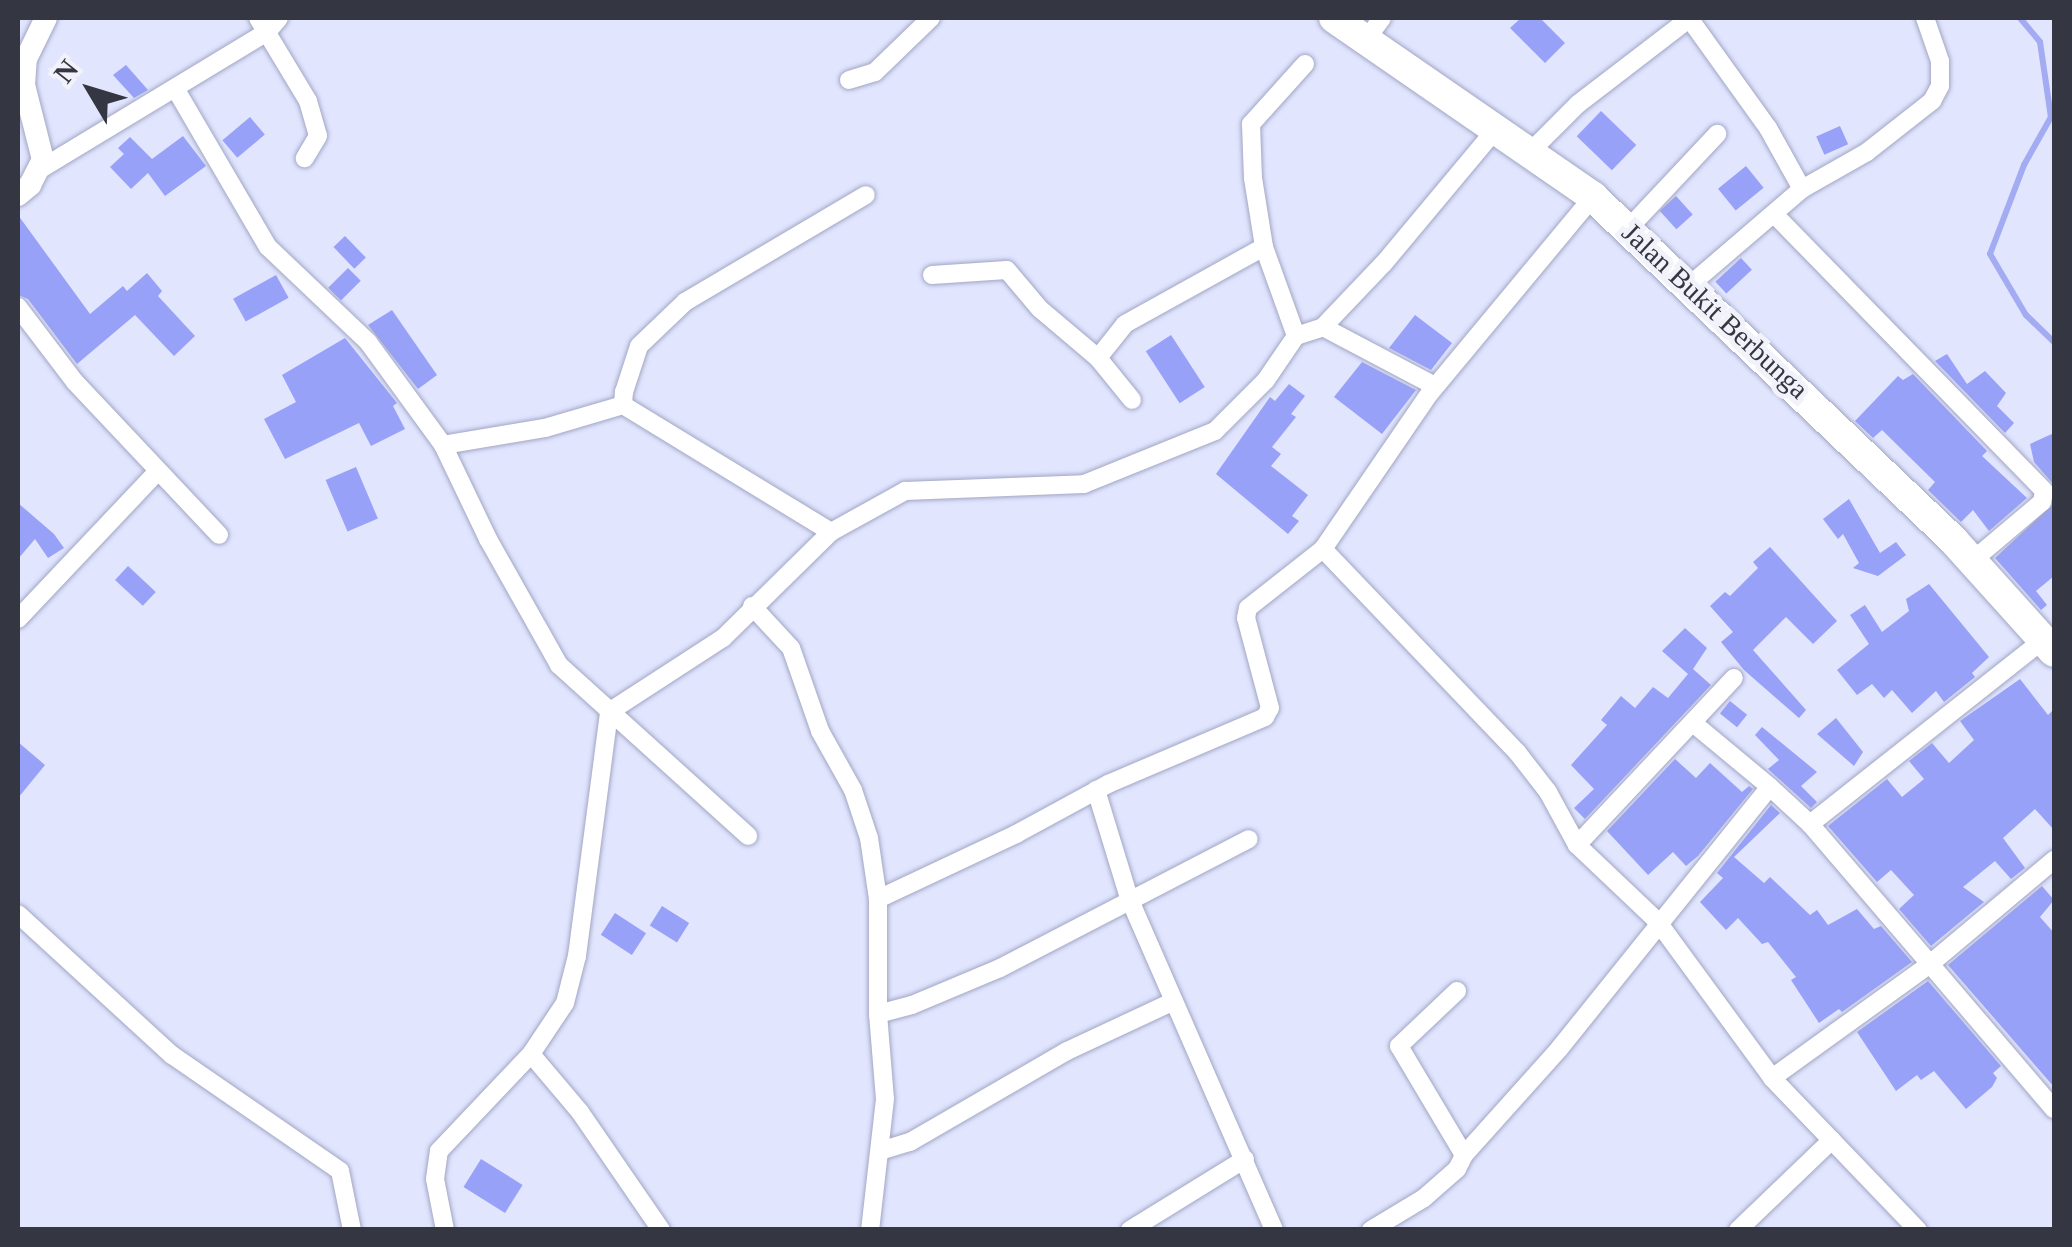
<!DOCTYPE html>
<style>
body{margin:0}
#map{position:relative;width:2072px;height:1247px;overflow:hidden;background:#e1e5fe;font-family:"Times New Roman",serif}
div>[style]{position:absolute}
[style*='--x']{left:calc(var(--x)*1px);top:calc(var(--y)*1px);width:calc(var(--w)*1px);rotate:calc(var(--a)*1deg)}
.stream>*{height:6px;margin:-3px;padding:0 3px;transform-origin:3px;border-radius:3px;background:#a3acf2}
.building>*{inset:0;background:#97a1f8;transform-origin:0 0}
.roads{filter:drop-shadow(0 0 2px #a1a6c4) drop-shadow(0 0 2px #a1a6c4)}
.minor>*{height:18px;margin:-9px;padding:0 9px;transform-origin:9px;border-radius:9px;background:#fff}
.tertiary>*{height:22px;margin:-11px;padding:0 11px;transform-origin:11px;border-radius:11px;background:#fff}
.primary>*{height:30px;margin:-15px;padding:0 15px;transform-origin:15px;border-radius:15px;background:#fff}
span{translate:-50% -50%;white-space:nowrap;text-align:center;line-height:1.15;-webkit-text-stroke:10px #f2f3fa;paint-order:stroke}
.street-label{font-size:28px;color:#343642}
.frame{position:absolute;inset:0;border:20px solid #343642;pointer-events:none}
.north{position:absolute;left:40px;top:40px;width:100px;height:100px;-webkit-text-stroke:8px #f2f3fa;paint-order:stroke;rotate:308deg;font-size:28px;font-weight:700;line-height:40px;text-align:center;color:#343642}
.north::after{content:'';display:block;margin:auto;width:35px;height:45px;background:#343642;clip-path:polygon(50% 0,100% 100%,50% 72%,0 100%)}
</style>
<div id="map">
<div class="stream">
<i style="--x:2020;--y:18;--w:31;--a:50"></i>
<i style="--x:2040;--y:42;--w:76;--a:81.7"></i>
<i style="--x:2051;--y:117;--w:55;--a:119.4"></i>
<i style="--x:2024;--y:165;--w:95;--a:110.9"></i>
<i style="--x:1990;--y:254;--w:71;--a:59.5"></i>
<i style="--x:2026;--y:315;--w:39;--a:44"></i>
</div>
<div class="building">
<i style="clip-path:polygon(1521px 18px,1540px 18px,1565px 43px,1545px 63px,1510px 28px)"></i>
<i style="clip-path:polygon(126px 65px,148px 90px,134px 98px,113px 75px)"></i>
<i style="left:1601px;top:111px;width:49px;height:35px;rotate:44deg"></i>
<i style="left:250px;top:117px;width:23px;height:36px;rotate:50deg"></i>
<i style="left:1840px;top:126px;width:20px;height:26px;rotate:66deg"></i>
<i style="clip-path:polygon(183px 136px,206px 166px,165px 196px,148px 173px,131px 189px,110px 167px,124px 154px,118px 148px,130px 137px,152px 159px)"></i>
<i style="left:1746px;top:166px;width:28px;height:36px;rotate:51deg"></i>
<i style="left:1676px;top:196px;width:25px;height:22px;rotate:48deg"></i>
<i style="clip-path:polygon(18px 215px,90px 314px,123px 286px,127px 291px,147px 273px,162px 291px,158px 296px,195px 336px,174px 356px,135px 315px,77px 364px,28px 299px,18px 295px)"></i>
<i style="left:345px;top:236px;width:30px;height:16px;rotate:46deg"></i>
<i style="left:1741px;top:258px;width:16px;height:35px;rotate:47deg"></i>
<i style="left:348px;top:268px;width:18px;height:28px;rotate:45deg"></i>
<i style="left:276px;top:275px;width:26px;height:49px;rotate:61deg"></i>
<i style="clip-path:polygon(392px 310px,437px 375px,418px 389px,368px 325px)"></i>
<i style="clip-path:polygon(1415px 315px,1452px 343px,1431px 370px,1389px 348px)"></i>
<i style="left:1171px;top:335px;width:62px;height:30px;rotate:57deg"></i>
<i style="clip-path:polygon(345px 338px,397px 403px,393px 406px,405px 429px,371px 446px,359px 423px,285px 459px,264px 419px,296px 402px,282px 375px)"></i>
<i style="clip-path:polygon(1947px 354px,1967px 384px,1985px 371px,2006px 393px,1997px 406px,2014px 423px,2005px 433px,1935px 361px)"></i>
<i style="clip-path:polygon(1362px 362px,1416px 390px,1382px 434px,1334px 397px)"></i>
<i style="clip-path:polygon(1913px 374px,1987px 451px,1982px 456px,2027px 498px,1989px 531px,1973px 510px,1961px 522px,1928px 490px,1935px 482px,1882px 430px,1873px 438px,1855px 421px,1898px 376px,1903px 380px)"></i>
<i style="clip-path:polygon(1289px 384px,1305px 396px,1291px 414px,1296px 417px,1272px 447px,1281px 454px,1271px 466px,1308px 495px,1292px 516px,1299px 521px,1288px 534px,1216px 474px,1270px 397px,1275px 401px)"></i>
<i style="clip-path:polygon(2054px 433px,2054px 485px,2034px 462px,2030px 444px)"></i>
<i style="left:356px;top:467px;width:56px;height:33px;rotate:67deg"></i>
<i style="clip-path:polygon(1849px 499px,1880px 553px,1896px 542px,1906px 555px,1878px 576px,1853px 568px,1859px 563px,1843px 534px,1838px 539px,1823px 519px)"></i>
<i style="clip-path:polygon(18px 503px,54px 534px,64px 548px,48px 558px,35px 539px,18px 559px)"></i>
<i style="clip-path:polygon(2054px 503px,2054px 576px,2036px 591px,2047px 605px,2041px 610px,1995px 558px)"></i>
<i style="clip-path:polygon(1770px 547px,1837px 621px,1813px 644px,1786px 617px,1753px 650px,1806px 710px,1799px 718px,1744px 670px,1721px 642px,1733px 632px,1710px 606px,1725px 592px,1730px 596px,1758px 568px,1753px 562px)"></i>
<i style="left:128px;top:566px;width:38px;height:19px;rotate:43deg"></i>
<i style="clip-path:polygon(1929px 584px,1989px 657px,1972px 673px,1975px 677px,1944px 702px,1936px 691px,1912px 713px,1892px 690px,1884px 698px,1872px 684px,1857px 695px,1837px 670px,1869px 644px,1850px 615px,1865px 605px,1882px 632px,1909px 611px,1906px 599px)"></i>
<i style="clip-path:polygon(1685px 628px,1707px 648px,1693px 669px,1711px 685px,1585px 819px,1574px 808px,1594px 789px,1571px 765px,1607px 725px,1601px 720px,1621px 696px,1635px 708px,1653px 687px,1668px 698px,1688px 674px,1662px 651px)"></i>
<i style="clip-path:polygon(2020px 679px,2048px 715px,2054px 709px,2054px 830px,2035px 809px,2003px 838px,2025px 868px,2011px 879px,1995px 861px,1963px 887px,1984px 902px,1931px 946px,1899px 909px,1914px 895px,1891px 870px,1877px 882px,1828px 826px,1887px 779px,1902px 797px,1924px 779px,1909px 761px,1932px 743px,1949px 763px,1974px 740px,1960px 721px)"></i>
<i style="left:1730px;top:701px;width:22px;height:16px;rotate:39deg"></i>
<i style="clip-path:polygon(1836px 718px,1863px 752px,1854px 766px,1817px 734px)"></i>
<i style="clip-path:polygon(1762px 727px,1817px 772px,1801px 786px,1817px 802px,1811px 808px,1768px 769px,1779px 760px,1755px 735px)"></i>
<i style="clip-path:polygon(18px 742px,45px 765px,18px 798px)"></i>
<i style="clip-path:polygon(1675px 759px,1696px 778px,1710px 763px,1742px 792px,1749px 786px,1753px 789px,1698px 856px,1686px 866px,1673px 852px,1648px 875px,1607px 831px)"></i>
<i style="clip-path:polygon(1771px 805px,1780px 813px,1734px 857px,1764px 883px,1770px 877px,1810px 915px,1817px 910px,1828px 925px,1857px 909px,1874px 929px,1881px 926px,1912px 962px,1842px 1012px,1839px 1009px,1819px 1023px,1791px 980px,1796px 977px,1768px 942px,1762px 944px,1738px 918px,1726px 930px,1700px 902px,1723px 878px,1717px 873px)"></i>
<i style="clip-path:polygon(2042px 886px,2054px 900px,2040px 917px,2054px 933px,2054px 1087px,1948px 965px)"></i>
<i style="left:662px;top:906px;width:32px;height:23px;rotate:32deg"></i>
<i style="left:615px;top:913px;width:37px;height:26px;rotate:33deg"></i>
<i style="clip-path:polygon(1928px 981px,2001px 1066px,1993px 1073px,1997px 1078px,1992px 1087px,1966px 1109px,1934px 1071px,1921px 1080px,1917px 1075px,1896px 1091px,1857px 1032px)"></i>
<i style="left:481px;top:1159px;width:49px;height:33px;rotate:32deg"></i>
</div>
<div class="roads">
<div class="minor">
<i style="--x:258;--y:18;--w:97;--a:58.9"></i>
<i style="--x:308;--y:101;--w:36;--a:74"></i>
<i style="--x:318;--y:136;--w:26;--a:121"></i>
<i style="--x:1689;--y:18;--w:135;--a:54.3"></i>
<i style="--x:1768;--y:128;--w:70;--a:60.9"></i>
<i style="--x:1366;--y:40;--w:27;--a:-54"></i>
<i style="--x:1305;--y:64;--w:81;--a:132"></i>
<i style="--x:1251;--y:124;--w:54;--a:87.9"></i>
<i style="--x:1253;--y:178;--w:70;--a:80.9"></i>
<i style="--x:1264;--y:247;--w:95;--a:70.2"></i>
<i style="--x:1296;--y:336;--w:28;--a:-18"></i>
<i style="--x:1323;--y:327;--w:88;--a:-46.4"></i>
<i style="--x:1384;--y:263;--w:175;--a:-50.1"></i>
<i style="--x:849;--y:80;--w:27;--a:-17"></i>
<i style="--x:875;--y:72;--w:78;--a:-44"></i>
<i style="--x:175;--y:88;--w:184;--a:59.7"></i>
<i style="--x:268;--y:247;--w:138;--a:43.5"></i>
<i style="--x:368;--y:342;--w:127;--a:53.9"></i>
<i style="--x:443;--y:445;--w:103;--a:-9.5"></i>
<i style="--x:545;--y:428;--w:81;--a:-16.4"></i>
<i style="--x:1529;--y:153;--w:69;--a:-45"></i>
<i style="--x:1578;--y:104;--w:141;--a:-37.5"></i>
<i style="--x:39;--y:170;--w:267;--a:-31.2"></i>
<i style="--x:267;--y:32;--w:18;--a:-49"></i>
<i style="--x:1775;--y:215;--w:385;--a:45.7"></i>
<i style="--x:2044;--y:491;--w:11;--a:100"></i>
<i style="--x:2042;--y:502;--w:92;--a:139.9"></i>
<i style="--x:1627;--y:230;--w:132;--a:-46.8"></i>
<i style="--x:932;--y:275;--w:75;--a:-3.8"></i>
<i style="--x:1007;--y:270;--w:51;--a:49.8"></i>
<i style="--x:1040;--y:309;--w:76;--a:40.2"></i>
<i style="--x:1098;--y:358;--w:43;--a:-51.5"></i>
<i style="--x:1125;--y:324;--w:159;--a:-29"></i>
<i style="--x:1690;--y:285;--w:148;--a:-40.6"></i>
<i style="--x:1802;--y:189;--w:75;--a:-29.6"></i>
<i style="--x:1867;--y:152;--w:83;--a:-38.1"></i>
<i style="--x:1932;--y:101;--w:17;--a:-62"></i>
<i style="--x:1940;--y:86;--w:25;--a:-90"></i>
<i style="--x:1940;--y:61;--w:46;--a:-109.2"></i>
<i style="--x:18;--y:307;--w:94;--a:52.8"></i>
<i style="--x:75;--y:382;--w:210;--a:46.7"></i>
<i style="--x:1323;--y:327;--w:127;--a:27.8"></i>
<i style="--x:1098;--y:358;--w:54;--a:51"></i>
<i style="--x:443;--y:445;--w:104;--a:64.4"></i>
<i style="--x:488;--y:539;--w:145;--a:60.6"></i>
<i style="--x:559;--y:665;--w:255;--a:42.1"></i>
<i style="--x:831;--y:532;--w:244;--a:-148.6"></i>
<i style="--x:623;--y:405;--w:13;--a:-86"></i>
<i style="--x:624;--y:392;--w:48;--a:-71.9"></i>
<i style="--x:639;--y:346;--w:64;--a:-43.7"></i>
<i style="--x:685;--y:302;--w:210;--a:-30.6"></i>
<i style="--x:1323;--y:549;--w:281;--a:46.3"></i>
<i style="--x:1517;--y:752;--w:51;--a:52.2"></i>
<i style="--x:1548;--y:792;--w:60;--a:61.3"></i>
<i style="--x:1577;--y:845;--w:112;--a:43.5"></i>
<i style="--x:1658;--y:922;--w:193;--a:53.8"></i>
<i style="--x:1772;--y:1078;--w:211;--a:46.2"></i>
<i style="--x:752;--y:606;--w:57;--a:47.1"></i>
<i style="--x:791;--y:648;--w:88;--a:70.7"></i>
<i style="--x:820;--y:731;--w:68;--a:60.8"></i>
<i style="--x:853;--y:790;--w:51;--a:71.6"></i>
<i style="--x:869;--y:838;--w:62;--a:81.6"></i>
<i style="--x:878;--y:899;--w:115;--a:90"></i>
<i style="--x:878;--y:1014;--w:85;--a:85.3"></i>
<i style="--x:885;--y:1099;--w:132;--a:96.5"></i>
<i style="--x:18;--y:619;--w:202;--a:-46.6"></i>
<i style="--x:1693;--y:723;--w:100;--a:39.7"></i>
<i style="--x:1096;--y:790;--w:113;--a:73"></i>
<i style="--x:1129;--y:898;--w:362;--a:66.4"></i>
<i style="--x:1810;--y:824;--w:298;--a:-38.3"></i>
<i style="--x:1577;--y:845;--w:229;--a:-46.8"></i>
<i style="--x:878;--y:899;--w:153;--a:-25.2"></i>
<i style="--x:1016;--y:834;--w:105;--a:-28.5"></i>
<i style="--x:1108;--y:784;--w:171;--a:-23.1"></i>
<i style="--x:1265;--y:717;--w:10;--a:-61"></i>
<i style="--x:1270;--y:708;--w:93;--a:-104.9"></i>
<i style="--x:1246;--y:618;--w:10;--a:-79"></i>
<i style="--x:1248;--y:608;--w:95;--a:-38.2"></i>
<i style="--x:1323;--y:549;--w:189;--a:-55.6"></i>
<i style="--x:1430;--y:393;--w:255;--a:-50.3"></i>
<i style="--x:18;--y:914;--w:209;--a:42.5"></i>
<i style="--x:172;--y:1055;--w:204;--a:34.6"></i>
<i style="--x:340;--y:1171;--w:60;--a:78.5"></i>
<i style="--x:1457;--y:991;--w:80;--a:136.5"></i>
<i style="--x:1399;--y:1046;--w:127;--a:59.2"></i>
<i style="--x:878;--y:1014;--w:35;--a:-15"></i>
<i style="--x:912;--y:1005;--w:95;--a:-22.8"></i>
<i style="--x:1000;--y:968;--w:280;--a:-27.4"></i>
<i style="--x:531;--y:1054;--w:76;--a:49.8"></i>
<i style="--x:580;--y:1112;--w:143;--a:55.5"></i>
<i style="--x:1772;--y:1078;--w:195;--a:-35.8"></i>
<i style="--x:1930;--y:964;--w:191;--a:49.5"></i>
<i style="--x:880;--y:1151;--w:31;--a:-17"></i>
<i style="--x:910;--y:1142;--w:181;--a:-30.1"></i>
<i style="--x:1067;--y:1051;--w:116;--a:-25"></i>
<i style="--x:445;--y:1230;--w:52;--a:-101.1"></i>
<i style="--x:435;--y:1179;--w:28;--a:-82"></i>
<i style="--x:439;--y:1151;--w:134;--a:-46.5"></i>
<i style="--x:531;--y:1054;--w:61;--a:-56.3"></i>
<i style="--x:565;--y:1003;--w:49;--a:-75.7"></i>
<i style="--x:577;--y:956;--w:246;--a:-82.5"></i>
<i style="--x:609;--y:712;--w:136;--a:-33"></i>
<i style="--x:723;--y:638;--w:151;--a:-44.5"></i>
<i style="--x:831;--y:532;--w:85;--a:-29"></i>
<i style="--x:905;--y:491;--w:179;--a:-2.2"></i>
<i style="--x:1084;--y:484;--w:141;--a:-22"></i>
<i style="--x:1215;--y:431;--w:72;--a:-45"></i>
<i style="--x:1266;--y:380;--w:53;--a:-55.7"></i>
<i style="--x:1130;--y:1230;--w:135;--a:-31.7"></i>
<i style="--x:1371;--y:1230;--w:62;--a:-31.1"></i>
<i style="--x:1424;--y:1198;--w:44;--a:-41.3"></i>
<i style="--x:1457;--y:1169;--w:16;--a:-63"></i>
<i style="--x:1464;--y:1155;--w:142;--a:-48.1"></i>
<i style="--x:1559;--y:1049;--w:336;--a:-51.2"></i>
<i style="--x:1770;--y:787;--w:54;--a:42.8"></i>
<i style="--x:1810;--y:824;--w:184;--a:49.4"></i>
<i style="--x:1930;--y:964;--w:162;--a:-40"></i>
<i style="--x:1738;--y:1230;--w:130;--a:-43.8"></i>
</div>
<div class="tertiary">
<i style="--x:18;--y:195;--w:16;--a:-40"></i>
<i style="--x:30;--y:185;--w:28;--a:-63"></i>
<i style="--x:43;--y:160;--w:77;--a:-104.2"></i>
<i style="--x:24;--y:85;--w:26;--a:-86"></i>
<i style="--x:26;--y:59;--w:46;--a:-64"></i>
</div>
<div class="primary">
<i style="--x:1334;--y:18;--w:315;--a:34.6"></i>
<i style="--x:1593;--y:197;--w:499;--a:43.6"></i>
<i style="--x:1954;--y:541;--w:149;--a:48"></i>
</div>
</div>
<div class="street-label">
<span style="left:1715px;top:311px;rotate:43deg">Jalan Bukit Berbunga</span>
</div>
<div class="frame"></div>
<div class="north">N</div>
</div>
